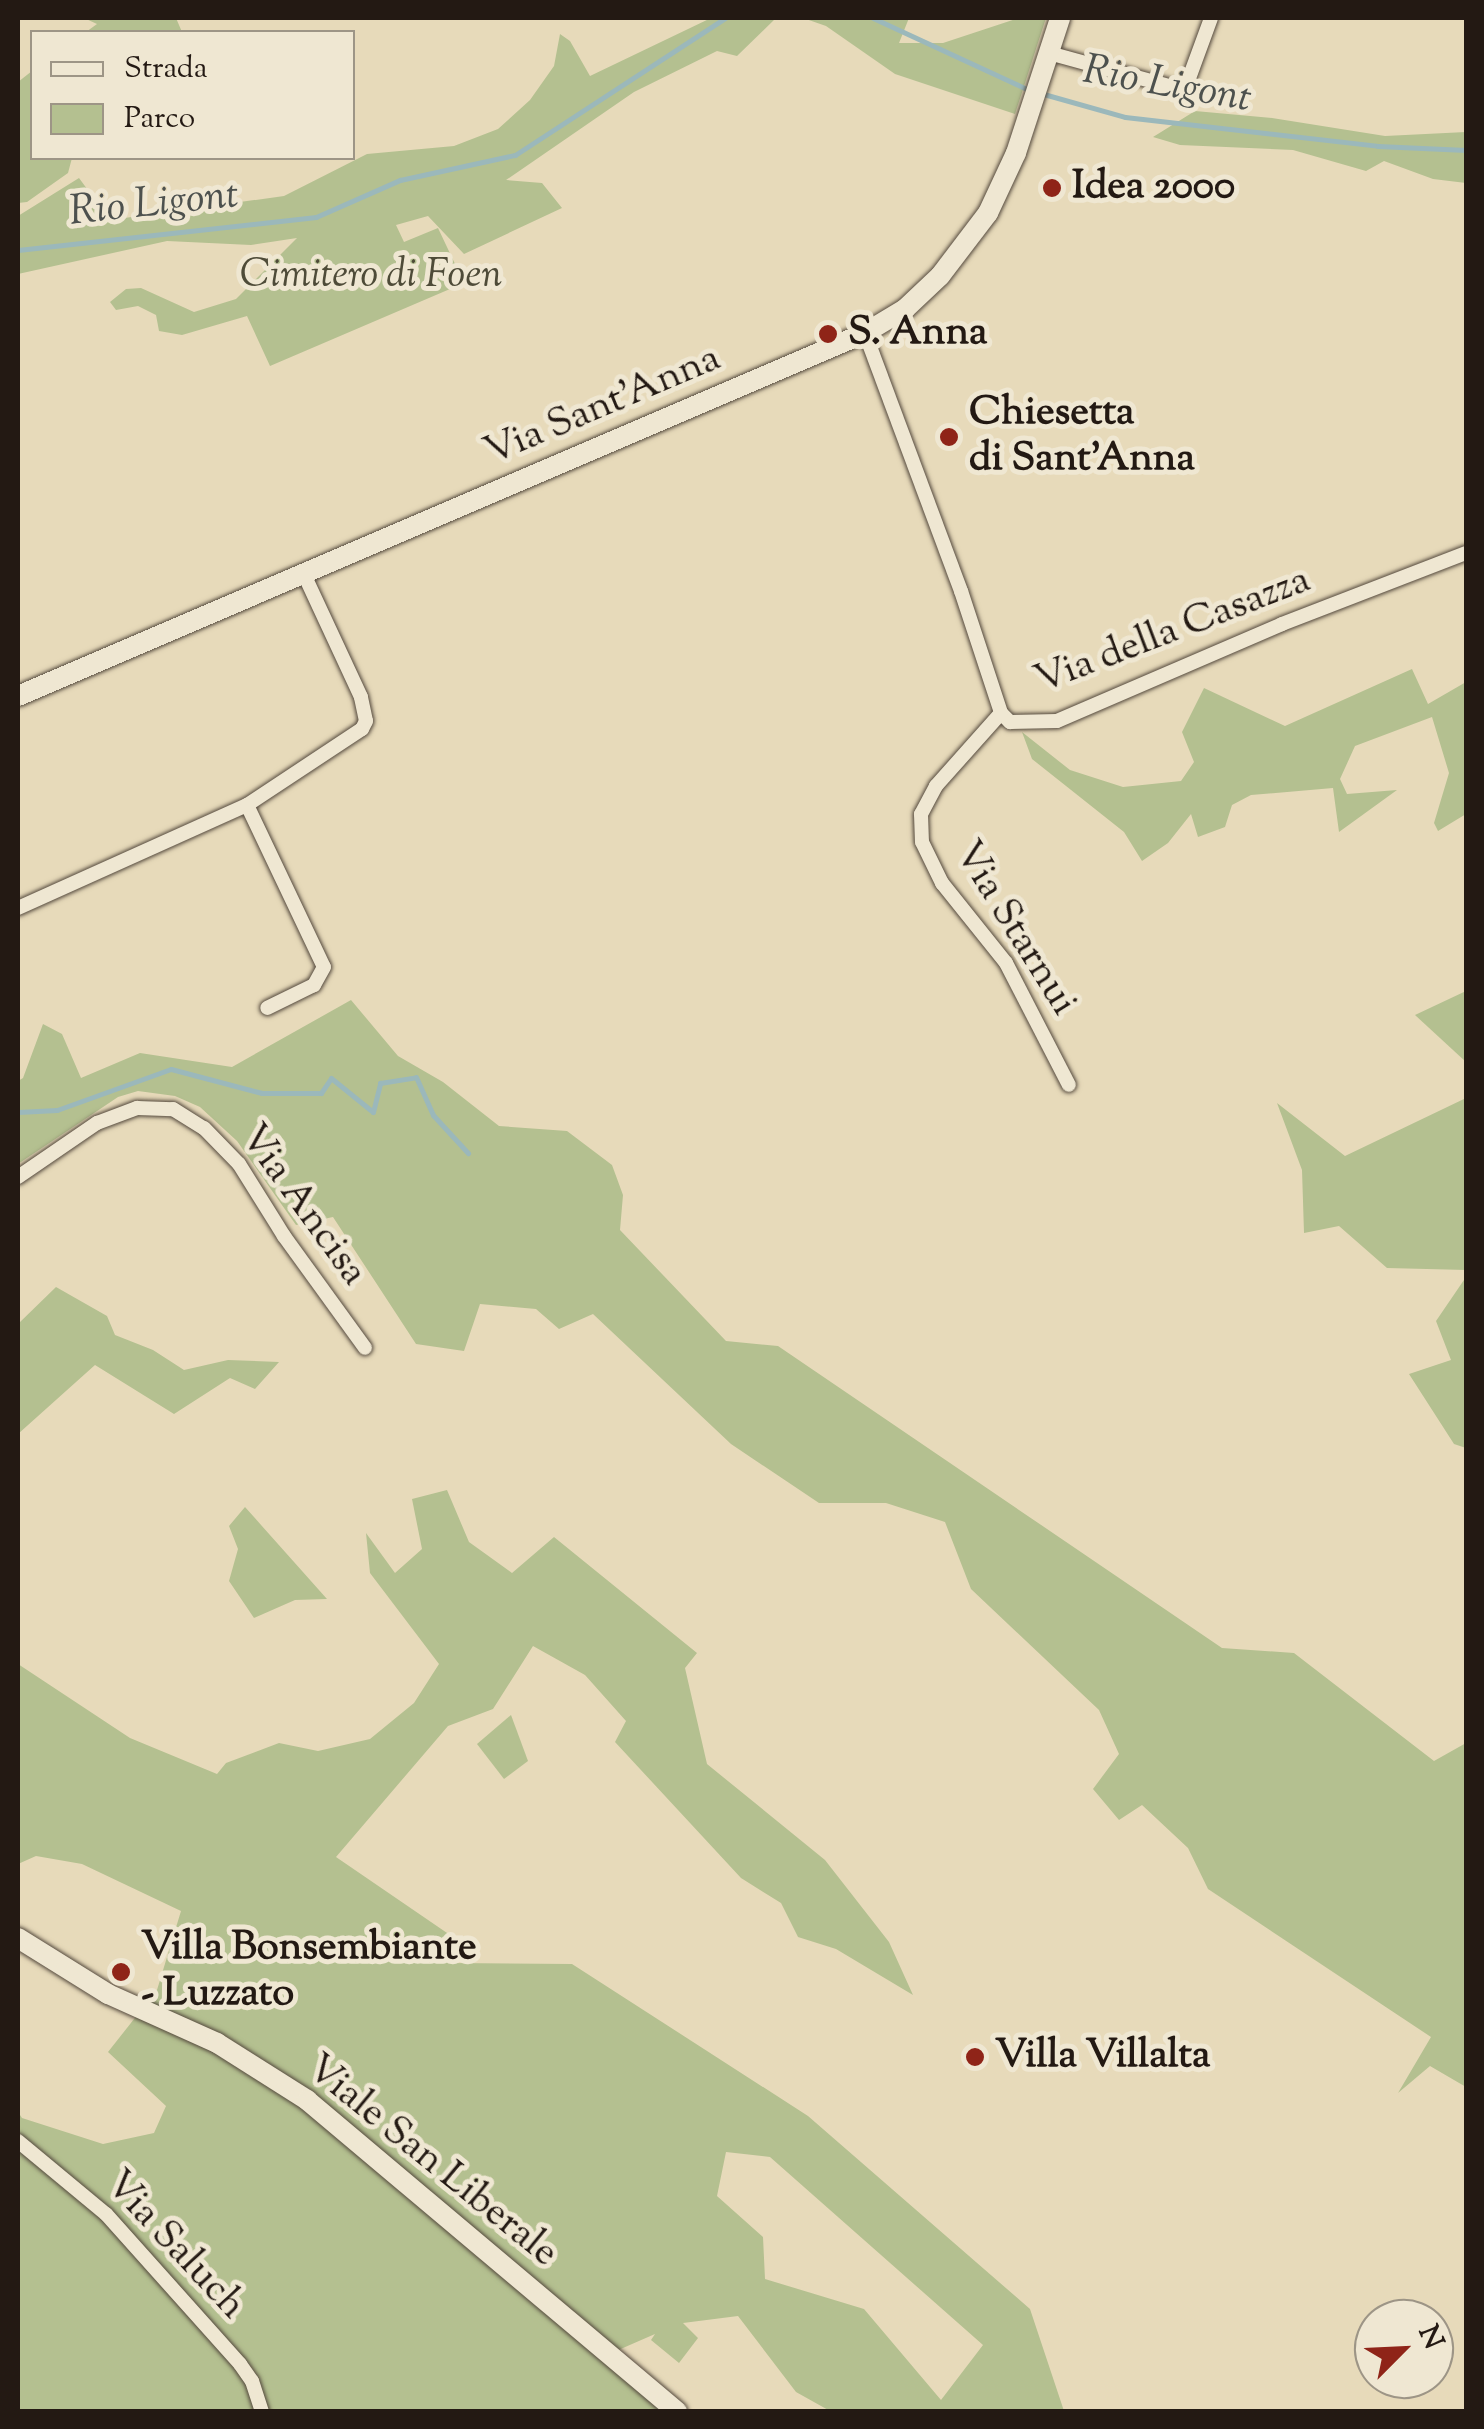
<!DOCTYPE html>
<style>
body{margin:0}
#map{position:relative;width:1484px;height:2429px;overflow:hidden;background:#e7daba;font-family:"Sorts Mill Goudy",serif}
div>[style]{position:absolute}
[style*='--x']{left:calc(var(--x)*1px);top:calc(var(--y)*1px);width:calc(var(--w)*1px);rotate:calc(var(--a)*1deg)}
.green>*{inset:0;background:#b4c090}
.stream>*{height:5px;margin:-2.5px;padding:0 2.5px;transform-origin:2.5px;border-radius:2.5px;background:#9bb8bb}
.roads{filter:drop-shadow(0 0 2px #54493d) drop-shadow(0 0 2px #54493d)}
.street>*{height:14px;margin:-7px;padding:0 7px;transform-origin:7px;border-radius:7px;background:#efe7d2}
.secondary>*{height:20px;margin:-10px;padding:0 10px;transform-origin:10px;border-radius:10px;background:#efe7d2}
.dots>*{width:28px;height:28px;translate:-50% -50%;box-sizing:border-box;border:5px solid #efe7d2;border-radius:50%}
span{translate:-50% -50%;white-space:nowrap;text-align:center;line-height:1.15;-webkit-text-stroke:10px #efe7d2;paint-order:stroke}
.poi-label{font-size:40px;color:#231913;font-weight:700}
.left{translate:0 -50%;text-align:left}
.park-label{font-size:40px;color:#4e4b38;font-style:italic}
.street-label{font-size:40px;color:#231913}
.water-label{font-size:42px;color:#4d514e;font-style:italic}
.frame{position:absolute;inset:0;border:20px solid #231913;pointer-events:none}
.legend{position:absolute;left:30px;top:30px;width:325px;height:130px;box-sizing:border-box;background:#efe7d2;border:2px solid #9d9586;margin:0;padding:12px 18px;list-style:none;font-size:30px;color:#231913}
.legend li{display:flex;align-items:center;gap:20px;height:50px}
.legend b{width:50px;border:2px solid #9d9586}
.north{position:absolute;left:1354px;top:2299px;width:100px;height:100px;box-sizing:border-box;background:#efe7d2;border:2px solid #9d9586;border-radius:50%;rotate:66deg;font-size:28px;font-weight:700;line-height:40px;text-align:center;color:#231913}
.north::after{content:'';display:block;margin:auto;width:35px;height:45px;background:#8f2418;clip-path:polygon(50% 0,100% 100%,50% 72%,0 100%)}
</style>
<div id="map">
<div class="green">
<i style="clip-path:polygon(84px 18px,176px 18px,182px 32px,86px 32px,97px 24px)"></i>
<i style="clip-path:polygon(711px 18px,776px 18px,737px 56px,717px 51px,634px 92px,506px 180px,542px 183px,562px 208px,464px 254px,428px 216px,396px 225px,404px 242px,438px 228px,464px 283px,270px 366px,247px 316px,182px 335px,159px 331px,156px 315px,138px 306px,116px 310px,110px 302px,126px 289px,141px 288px,194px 312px,236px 299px,297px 238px,251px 245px,167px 241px,18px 274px,18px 216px,79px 178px,110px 220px,284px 196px,367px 154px,454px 146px,498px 129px,530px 100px,554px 66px,560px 34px,570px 41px,590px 76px)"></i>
<i style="clip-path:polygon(803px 18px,909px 18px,899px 43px,943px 43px,1019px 18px,1046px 18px,1015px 114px,895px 74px,826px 26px)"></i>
<i style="clip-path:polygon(32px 71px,32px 158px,72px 158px,68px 173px,27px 202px,18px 203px,18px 82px)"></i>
<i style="clip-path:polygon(1195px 111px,1272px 118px,1385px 136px,1466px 132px,1466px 183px,1433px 179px,1384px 161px,1366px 171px,1293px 150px,1180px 145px,1153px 137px)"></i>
<i style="clip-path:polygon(1412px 669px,1428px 704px,1466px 682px,1466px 814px,1438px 831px,1434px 823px,1449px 773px,1432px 717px,1355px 746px,1340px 779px,1347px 794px,1397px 790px,1339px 832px,1333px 788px,1251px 795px,1232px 805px,1225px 827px,1198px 837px,1191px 814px,1168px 843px,1142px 861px,1124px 832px,1032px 759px,1022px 732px,1070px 770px,1123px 787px,1181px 781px,1194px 762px,1182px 732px,1204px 688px,1285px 726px)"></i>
<i style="clip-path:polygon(1466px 991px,1466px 1062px,1415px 1015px)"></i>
<i style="clip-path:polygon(351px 1000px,398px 1056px,443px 1082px,499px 1126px,567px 1131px,612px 1165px,623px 1195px,620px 1230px,726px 1341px,778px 1346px,1222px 1648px,1294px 1653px,1434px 1761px,1466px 1743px,1466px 2087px,1430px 2066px,1398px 2093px,1431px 2037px,1208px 1889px,1188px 1848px,1142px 1805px,1119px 1820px,1093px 1789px,1119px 1754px,1099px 1710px,971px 1589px,945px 1522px,886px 1503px,819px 1503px,731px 1444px,593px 1314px,559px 1329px,536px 1309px,480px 1304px,464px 1351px,416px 1344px,333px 1217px,296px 1225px,237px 1141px,200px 1107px,175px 1096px,138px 1091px,118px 1097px,18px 1164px,18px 1081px,23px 1078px,43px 1024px,62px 1034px,81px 1078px,140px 1053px,232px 1067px)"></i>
<i style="clip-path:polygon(1466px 1098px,1466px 1270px,1387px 1268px,1339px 1226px,1304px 1233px,1302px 1170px,1277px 1103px,1345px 1156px)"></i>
<i style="clip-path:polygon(1466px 1277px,1466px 1448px,1454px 1444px,1409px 1374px,1451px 1360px,1436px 1321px)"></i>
<i style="clip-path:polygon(56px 1287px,107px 1316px,115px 1335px,153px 1350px,184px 1370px,228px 1360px,279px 1362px,255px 1389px,230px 1378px,174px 1414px,95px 1365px,18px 1434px,18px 1324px)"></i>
<i style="clip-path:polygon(evenodd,447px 1490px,469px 1542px,512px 1573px,554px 1537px,697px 1653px,685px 1668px,707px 1764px,825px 1860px,889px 1942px,913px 1995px,836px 1949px,798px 1937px,781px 1903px,741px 1878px,615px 1742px,626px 1721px,585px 1675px,533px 1646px,493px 1709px,448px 1726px,336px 1857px,450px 1935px,450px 1963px,572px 1964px,808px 2116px,1030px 2309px,1064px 2411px,830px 2411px,796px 2392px,738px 2316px,683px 2323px,698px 2338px,679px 2363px,651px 2340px,655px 2334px,600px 2358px,669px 2411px,18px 2411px,18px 2112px,22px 2118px,103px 2144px,154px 2133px,166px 2106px,108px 2052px,157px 1990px,181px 1911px,82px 1864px,36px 1856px,18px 1864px,18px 1664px,130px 1738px,217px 1774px,226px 1763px,279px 1743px,318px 1751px,370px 1739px,414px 1703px,439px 1664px,370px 1573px,366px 1533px,395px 1573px,422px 1549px,412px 1499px,447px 1490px,726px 2152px,770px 2157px,983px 2345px,941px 2400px,864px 2309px,765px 2279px,763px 2237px,717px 2196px,726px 2152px)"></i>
<i style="clip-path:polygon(245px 1507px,327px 1599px,295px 1600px,254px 1618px,229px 1581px,238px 1549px,229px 1526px)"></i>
<i style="clip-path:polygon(511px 1715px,528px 1761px,504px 1779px,477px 1744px)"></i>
</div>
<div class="stream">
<i style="--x:873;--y:18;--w:172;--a:24.8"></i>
<i style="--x:1040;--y:93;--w:88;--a:15.8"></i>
<i style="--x:1125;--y:117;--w:255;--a:6.5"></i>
<i style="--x:1378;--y:146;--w:88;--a:2.6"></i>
<i style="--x:18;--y:250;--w:300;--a:-6.3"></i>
<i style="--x:316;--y:217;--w:92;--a:-23.8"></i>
<i style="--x:400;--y:180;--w:118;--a:-12.3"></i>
<i style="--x:515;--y:155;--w:251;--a:-33.1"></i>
<i style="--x:18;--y:1112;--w:39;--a:-3"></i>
<i style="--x:57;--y:1110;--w:121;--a:-19.8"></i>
<i style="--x:171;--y:1069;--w:94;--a:14.8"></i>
<i style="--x:262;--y:1093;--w:59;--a:0"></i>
<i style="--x:321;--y:1093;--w:18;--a:-56"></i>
<i style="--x:331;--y:1078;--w:54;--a:39"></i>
<i style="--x:373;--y:1112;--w:30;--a:-76"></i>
<i style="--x:380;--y:1083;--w:36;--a:-9"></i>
<i style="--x:416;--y:1077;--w:42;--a:65.9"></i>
<i style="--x:433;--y:1115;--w:52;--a:47.4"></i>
</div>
<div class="roads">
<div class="street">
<i style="--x:1049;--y:53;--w:132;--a:15.4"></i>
<i style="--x:1176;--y:88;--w:14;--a:-30"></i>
<i style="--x:1188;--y:81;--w:67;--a:-69.9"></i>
<i style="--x:865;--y:333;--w:275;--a:69.6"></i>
<i style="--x:961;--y:591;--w:128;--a:71.8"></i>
<i style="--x:1001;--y:713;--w:13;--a:45"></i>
<i style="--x:1010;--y:722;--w:47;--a:-1.2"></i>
<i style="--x:1057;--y:721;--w:245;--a:-23.3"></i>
<i style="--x:1282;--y:624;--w:197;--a:-21.1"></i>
<i style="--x:1001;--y:713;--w:98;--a:131.7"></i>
<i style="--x:936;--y:786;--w:32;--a:118"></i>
<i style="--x:921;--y:814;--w:28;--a:88"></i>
<i style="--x:922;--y:842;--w:46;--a:64"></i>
<i style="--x:942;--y:883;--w:102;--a:51.3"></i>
<i style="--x:1006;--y:963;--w:137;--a:62.7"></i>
<i style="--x:247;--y:805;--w:179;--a:64.6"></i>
<i style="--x:324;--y:967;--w:21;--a:119"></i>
<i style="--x:314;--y:985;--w:52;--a:153.9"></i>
<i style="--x:18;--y:908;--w:251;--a:-24.2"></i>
<i style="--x:247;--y:805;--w:138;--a:-33.5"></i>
<i style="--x:362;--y:729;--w:9;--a:-63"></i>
<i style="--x:366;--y:721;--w:25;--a:-102"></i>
<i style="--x:361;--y:697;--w:138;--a:-114.9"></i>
<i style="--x:18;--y:1177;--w:96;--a:-34.4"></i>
<i style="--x:97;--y:1123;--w:43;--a:-20.6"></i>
<i style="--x:137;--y:1108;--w:36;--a:2"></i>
<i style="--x:173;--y:1109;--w:36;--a:32"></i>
<i style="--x:204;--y:1128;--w:50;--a:45.8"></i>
<i style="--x:239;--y:1164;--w:85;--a:58"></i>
<i style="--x:284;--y:1236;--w:138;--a:54.1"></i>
<i style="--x:18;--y:2141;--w:114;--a:39.7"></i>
<i style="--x:106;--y:2214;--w:201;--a:48.2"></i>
<i style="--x:240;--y:2364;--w:21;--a:55"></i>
<i style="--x:252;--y:2381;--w:33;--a:72"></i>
</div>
<div class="secondary">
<i style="--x:18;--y:696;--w:922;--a:-23.2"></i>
<i style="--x:865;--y:333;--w:47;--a:-31"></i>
<i style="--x:905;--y:309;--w:48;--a:-43.3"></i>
<i style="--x:940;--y:276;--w:79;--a:-52.7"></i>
<i style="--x:988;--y:213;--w:66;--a:-65"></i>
<i style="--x:1016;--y:153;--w:142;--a:-71.9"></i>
<i style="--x:18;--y:1938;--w:106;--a:31.9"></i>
<i style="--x:108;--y:1994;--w:120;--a:24.2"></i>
<i style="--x:217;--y:2043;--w:107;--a:32.3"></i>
<i style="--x:307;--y:2100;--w:484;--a:40.1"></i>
</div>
</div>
<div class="dots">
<i style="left:1052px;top:188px;background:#8f2418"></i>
<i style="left:828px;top:334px;background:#8f2418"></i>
<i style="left:949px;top:437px;background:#8f2418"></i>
<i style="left:121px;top:1972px;background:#8f2418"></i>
<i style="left:975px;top:2057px;background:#8f2418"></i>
</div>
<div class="poi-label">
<span class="left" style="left:1072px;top:188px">Idea 2000</span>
<span class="left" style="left:848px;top:334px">S. Anna</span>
<span class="left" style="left:969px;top:437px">Chiesetta<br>di Sant'Anna</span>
<span class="left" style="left:141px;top:1972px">Villa Bonsembiante<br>- Luzzato</span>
<span class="left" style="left:995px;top:2057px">Villa Villalta</span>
</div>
<div class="park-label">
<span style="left:371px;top:277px">Cimitero di Foen</span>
</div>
<div class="street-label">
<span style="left:603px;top:407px;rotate:-23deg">Via Sant'Anna</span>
<span style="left:1173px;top:632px;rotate:-21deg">Via della Casazza</span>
<span style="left:1014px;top:929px;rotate:58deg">Via Starnui</span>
<span style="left:302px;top:1206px;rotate:54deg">Via Ancisa</span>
<span style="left:431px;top:2162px;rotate:39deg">Viale San Liberale</span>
<span style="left:174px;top:2246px;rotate:47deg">Via Saluch</span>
</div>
<div class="water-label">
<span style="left:1167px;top:86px;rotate:10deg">Rio Ligont</span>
<span style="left:154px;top:205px;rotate:-6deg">Rio Ligont</span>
</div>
<div class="frame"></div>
<ul class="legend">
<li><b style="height:12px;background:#efe7d2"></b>Strada</li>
<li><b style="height:28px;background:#b4c090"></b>Parco</li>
</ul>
<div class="north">N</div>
</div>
